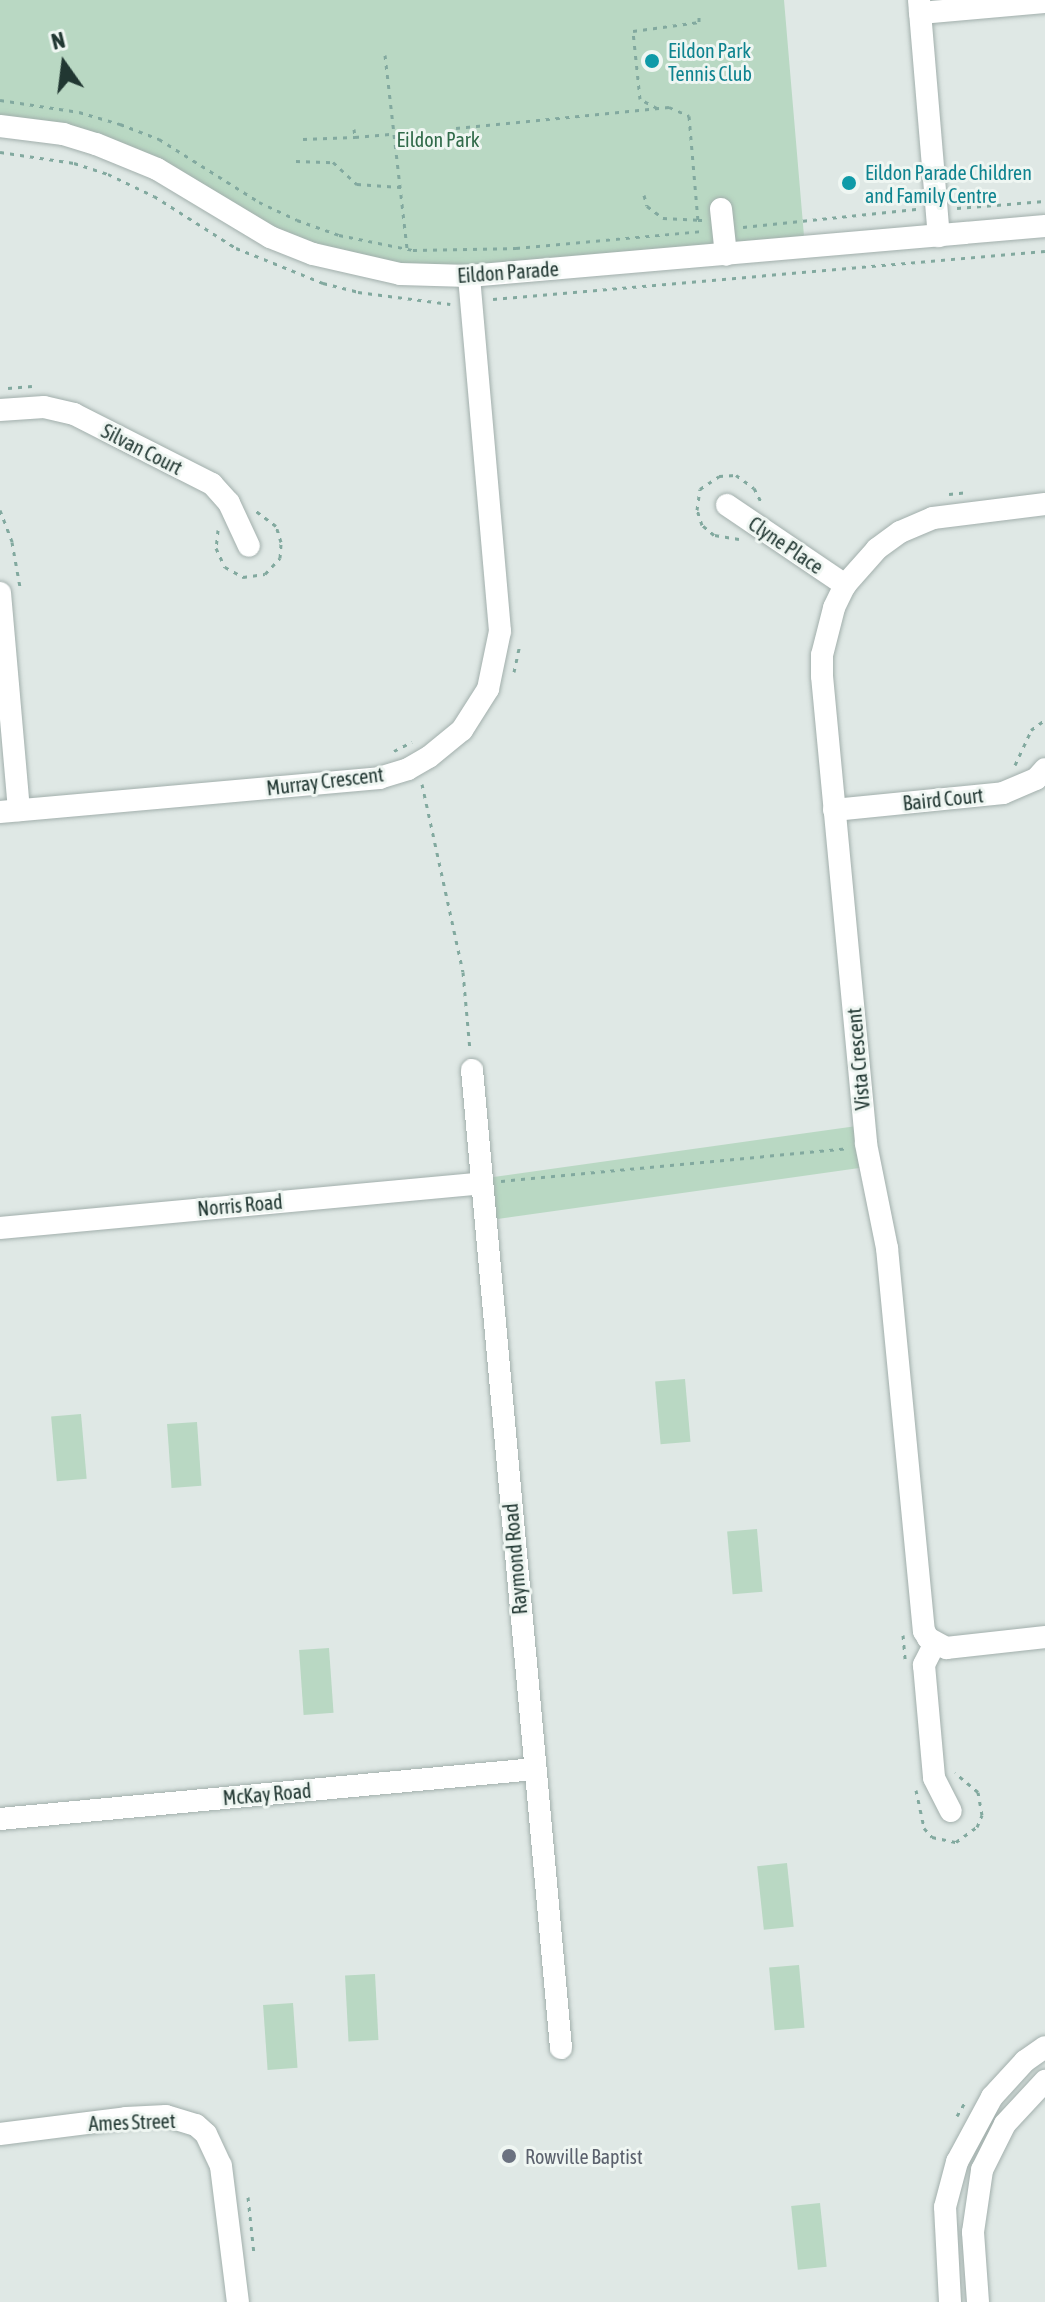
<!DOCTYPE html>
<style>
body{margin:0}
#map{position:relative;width:1045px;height:2302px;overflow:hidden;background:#dfe8e5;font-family:"Asap Condensed",sans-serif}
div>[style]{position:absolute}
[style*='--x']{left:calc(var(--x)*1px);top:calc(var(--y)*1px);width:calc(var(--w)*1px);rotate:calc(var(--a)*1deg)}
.green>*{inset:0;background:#b9d8c3;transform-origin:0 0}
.path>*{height:3px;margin-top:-1.5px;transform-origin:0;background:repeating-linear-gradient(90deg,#82a99f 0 4px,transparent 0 10px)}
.roads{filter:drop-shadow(0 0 2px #a2afac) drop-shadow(0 0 2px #a2afac)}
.minor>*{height:22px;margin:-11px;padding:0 11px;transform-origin:11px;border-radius:11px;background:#fff}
.dots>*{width:22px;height:22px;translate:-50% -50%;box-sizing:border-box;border:4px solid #eff6f2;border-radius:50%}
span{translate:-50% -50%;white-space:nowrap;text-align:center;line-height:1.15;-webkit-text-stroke:6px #eff6f2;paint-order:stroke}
.culture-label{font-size:20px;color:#0d838f}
.left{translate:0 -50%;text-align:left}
.park-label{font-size:20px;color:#306a49}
.street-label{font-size:20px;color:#213732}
.worship-label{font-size:20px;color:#5b616d}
.north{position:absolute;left:24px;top:24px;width:80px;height:80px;-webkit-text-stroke:6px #eff6f2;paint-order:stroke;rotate:346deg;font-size:22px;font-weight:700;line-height:32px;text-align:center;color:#213732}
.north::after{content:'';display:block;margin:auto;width:28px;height:36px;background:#213732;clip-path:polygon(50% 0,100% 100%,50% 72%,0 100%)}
</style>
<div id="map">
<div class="green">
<i style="clip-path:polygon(0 0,784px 0,805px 248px,469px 276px,348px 264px,158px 169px,0 126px)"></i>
<i style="left:864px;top:1125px;width:42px;height:387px;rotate:82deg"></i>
<i style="left:685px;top:1379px;width:63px;height:30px;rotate:85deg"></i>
<i style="left:81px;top:1414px;width:65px;height:30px;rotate:85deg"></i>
<i style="left:197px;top:1422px;width:64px;height:30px;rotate:86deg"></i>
<i style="left:757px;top:1529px;width:63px;height:30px;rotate:85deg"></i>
<i style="left:329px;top:1648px;width:65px;height:30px;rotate:86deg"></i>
<i style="left:787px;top:1863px;width:64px;height:30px;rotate:84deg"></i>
<i style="left:799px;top:1965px;width:63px;height:30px;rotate:85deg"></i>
<i style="left:375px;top:1974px;width:66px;height:30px;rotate:87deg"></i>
<i style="left:293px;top:2003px;width:65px;height:30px;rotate:86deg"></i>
<i style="left:820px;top:2203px;width:64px;height:29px;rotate:84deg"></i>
</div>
<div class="path">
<i style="--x:385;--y:55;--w:194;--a:83.5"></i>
<i style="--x:0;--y:100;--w:80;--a:8.6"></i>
<i style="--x:79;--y:112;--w:43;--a:16.3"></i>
<i style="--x:120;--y:124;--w:42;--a:21"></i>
<i style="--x:159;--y:139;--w:118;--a:32.2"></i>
<i style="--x:259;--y:202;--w:42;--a:25.3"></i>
<i style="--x:297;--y:220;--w:45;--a:19.7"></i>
<i style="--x:339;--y:235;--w:76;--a:11.5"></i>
<i style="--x:413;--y:250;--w:103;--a:-1.1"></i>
<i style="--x:516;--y:248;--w:189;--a:-5.2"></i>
<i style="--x:657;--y:108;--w:19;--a:-152"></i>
<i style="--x:640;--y:99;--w:68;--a:-95.9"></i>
<i style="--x:633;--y:31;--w:67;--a:-7.8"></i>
<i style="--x:699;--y:22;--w:5;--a:-90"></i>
<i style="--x:456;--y:128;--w:214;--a:-5.6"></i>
<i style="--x:669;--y:107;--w:22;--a:24"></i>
<i style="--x:689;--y:116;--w:104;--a:85.1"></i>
<i style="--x:698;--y:220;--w:4;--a:0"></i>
<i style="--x:354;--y:129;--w:8;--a:83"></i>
<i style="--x:355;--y:137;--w:38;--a:-5"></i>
<i style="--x:303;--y:139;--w:52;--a:-2.2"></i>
<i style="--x:0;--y:152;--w:75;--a:8.5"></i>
<i style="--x:74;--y:163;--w:36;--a:18"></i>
<i style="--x:108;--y:174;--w:51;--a:25.6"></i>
<i style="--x:154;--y:196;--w:97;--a:32.4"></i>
<i style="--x:236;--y:248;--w:94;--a:21.9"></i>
<i style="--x:323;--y:283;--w:36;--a:14"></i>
<i style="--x:358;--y:292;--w:93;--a:7.4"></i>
<i style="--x:296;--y:161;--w:37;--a:2"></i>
<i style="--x:333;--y:162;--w:33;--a:43"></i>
<i style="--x:357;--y:184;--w:43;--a:4"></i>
<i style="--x:644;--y:195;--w:11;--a:75"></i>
<i style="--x:647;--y:206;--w:20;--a:37"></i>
<i style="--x:663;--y:218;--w:35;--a:3"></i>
<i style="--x:957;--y:208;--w:88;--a:-4.5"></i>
<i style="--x:743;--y:227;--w:174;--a:-5.9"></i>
<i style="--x:493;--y:299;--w:554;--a:-4.97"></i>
<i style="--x:8;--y:388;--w:24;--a:-5"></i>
<i style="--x:949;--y:494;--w:20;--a:-6"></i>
<i style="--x:0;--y:510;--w:34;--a:69"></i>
<i style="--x:12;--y:542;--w:46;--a:79.9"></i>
<i style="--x:218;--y:530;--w:18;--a:96"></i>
<i style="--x:216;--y:548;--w:21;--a:65"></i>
<i style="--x:225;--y:567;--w:21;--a:29"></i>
<i style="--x:243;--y:577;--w:22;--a:-8"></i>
<i style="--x:265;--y:574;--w:22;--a:-47"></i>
<i style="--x:280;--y:558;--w:16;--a:-86"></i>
<i style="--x:281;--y:542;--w:17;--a:-107"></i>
<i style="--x:276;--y:526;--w:25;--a:-143"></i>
<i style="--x:739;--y:539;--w:25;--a:-171"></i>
<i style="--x:714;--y:535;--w:16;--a:-140"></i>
<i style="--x:702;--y:525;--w:16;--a:-108"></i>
<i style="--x:697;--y:510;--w:21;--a:-82"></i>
<i style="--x:700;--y:489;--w:23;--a:-34"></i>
<i style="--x:719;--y:476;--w:17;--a:-3"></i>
<i style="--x:736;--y:475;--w:22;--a:36"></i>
<i style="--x:754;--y:488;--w:18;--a:63"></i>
<i style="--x:514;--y:672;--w:29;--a:-78"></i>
<i style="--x:394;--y:751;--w:20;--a:-27"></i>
<i style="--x:1015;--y:765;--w:38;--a:-65"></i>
<i style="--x:1031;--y:730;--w:17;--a:-36"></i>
<i style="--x:422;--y:784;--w:192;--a:77.7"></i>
<i style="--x:463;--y:972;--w:78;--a:84.9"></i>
<i style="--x:501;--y:1181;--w:348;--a:-5.4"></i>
<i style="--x:903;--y:1635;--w:24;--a:85"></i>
<i style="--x:916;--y:1790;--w:39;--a:78"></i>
<i style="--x:924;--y:1828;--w:12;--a:48"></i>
<i style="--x:932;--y:1837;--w:25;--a:12"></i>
<i style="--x:956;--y:1842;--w:26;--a:-36"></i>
<i style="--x:977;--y:1827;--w:13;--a:-67"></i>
<i style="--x:982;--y:1815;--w:23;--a:-100"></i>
<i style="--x:978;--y:1792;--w:30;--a:-140"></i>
<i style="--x:957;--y:2116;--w:16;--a:-60"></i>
<i style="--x:248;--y:2197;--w:57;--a:84"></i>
</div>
<div class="roads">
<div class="minor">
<i style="--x:919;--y:0;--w:237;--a:85.2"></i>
<i style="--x:920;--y:13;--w:125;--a:-5"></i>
<i style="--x:0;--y:126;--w:64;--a:7.2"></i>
<i style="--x:63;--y:134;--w:34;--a:17"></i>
<i style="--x:96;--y:144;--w:66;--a:22.3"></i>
<i style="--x:157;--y:169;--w:132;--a:31"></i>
<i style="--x:270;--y:237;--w:46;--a:21.6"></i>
<i style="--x:313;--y:254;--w:89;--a:12.9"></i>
<i style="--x:400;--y:274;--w:69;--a:1.7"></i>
<i style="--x:469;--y:276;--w:578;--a:-4.96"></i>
<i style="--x:721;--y:209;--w:46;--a:83.8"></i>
<i style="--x:0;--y:410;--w:44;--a:-3.9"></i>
<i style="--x:44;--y:407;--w:31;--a:13"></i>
<i style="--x:74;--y:414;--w:155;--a:26.9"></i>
<i style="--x:212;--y:484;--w:25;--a:48"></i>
<i style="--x:229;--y:503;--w:47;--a:65.1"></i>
<i style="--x:1045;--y:504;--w:113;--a:172.9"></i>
<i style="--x:933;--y:518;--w:36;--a:157"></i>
<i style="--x:900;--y:532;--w:29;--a:144"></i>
<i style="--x:877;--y:549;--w:48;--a:131.6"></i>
<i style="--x:845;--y:585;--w:25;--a:116"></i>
<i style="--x:834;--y:608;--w:49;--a:104.3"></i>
<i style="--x:822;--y:655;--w:21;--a:90"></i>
<i style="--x:822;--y:676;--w:470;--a:84.6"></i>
<i style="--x:866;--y:1144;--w:106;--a:78.6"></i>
<i style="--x:887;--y:1248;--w:385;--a:84.5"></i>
<i style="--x:924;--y:1631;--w:8;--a:60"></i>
<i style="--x:928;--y:1638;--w:21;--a:29"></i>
<i style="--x:946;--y:1648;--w:100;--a:-6.3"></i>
<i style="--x:727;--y:505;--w:143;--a:34.1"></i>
<i style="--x:0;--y:593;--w:218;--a:85"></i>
<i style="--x:834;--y:810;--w:170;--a:-5.7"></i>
<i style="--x:1003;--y:793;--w:36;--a:-23"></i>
<i style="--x:1036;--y:779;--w:13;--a:-48"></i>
<i style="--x:0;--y:812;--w:381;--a:-5.1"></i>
<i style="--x:379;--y:778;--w:30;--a:-17"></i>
<i style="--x:408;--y:769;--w:24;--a:-30"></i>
<i style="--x:429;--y:757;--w:43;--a:-39.3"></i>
<i style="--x:462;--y:730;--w:49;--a:-57.6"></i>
<i style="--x:488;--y:689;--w:59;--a:-78.3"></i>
<i style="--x:500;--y:631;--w:356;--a:-95"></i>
<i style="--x:472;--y:1070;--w:982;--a:84.8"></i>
<i style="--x:0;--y:1228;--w:483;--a:-5.3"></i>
<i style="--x:935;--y:1643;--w:25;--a:117"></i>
<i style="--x:924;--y:1665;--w:113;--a:84.9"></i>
<i style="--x:934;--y:1778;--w:37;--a:63"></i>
<i style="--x:0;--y:1819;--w:537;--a:-5.34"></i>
<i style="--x:0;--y:2134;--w:127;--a:-7.2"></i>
<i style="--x:126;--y:2118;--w:40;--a:-2.9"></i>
<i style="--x:166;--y:2116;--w:31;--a:17"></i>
<i style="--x:196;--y:2125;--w:13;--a:42"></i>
<i style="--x:206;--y:2134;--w:35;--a:65"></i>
<i style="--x:221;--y:2166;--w:137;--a:82.9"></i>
<i style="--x:950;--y:2302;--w:95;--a:-93"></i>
<i style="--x:945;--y:2207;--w:47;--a:-75.1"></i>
<i style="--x:957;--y:2162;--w:74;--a:-61.7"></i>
<i style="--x:992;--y:2097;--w:49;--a:-47.5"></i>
<i style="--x:1025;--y:2061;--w:24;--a:-35"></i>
<i style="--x:978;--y:2302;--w:70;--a:-94.1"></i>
<i style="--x:973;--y:2232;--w:63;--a:-81.7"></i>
<i style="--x:982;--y:2170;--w:51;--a:-63.4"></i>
<i style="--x:1005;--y:2124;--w:59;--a:-47.1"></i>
</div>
</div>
<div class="dots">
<i style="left:652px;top:61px;background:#0f9aa8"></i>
<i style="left:849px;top:183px;background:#0f9aa8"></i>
<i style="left:509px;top:2156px;background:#6b7280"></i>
</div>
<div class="culture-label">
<span class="left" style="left:668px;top:62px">Eildon Park<br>Tennis Club</span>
<span class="left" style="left:865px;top:184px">Eildon Parade Children<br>and Family Centre</span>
</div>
<div class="park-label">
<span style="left:438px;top:139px">Eildon Park</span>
</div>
<div class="street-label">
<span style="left:508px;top:272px;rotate:-4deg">Eildon Parade</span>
<span style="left:142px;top:449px;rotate:27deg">Silvan Court</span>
<span style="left:786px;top:545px;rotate:34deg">Clyne Place</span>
<span style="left:325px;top:781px;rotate:-7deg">Murray Crescent</span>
<span style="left:943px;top:799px;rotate:-6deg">Baird Court</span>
<span style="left:858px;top:1059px;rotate:-95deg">Vista Crescent</span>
<span style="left:240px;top:1205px;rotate:-5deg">Norris Road</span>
<span style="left:515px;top:1559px;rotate:-95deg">Raymond Road</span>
<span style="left:267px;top:1794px;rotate:-5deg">McKay Road</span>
<span style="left:132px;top:2122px;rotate:-2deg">Ames Street</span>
</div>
<div class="worship-label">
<span class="left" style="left:525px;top:2156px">Rowville Baptist</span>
</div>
<div class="north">N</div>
</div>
